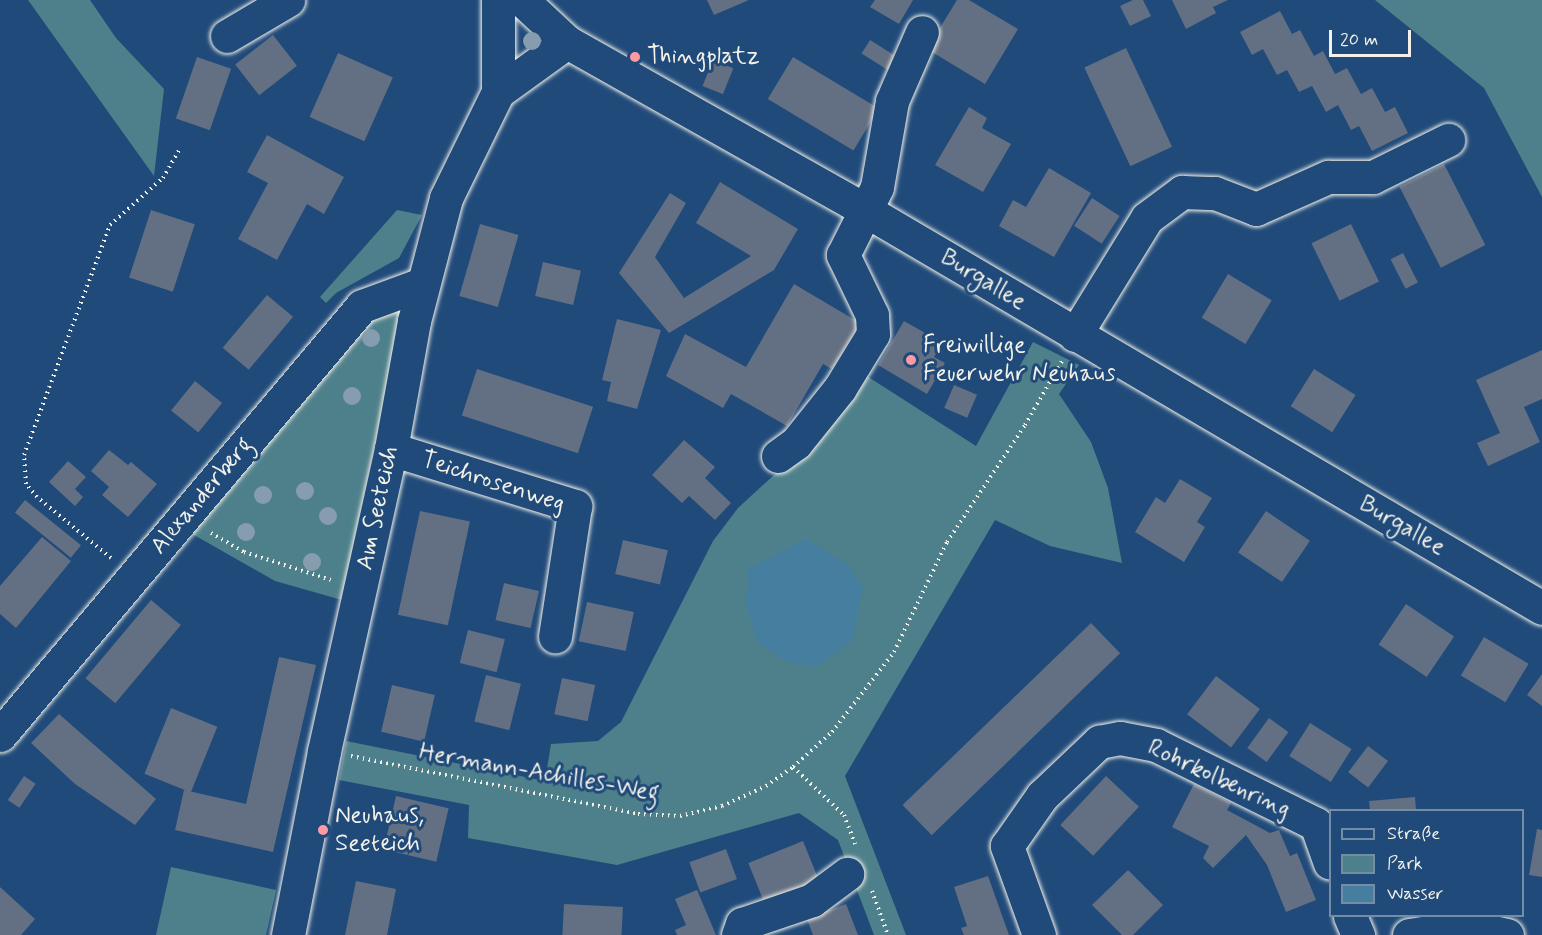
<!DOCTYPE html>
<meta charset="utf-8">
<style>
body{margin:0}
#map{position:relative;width:1542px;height:935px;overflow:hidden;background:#1f4a7a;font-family:Mynerve,sans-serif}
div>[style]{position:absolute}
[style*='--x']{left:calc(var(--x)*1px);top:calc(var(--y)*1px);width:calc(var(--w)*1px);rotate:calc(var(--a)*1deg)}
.green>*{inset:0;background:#4e808b}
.water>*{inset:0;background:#467e9f}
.building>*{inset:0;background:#636f82;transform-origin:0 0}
.path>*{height:4px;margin-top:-2px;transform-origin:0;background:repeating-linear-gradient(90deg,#f4f1e8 0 1.5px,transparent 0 6px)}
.roads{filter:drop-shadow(0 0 2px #f4f1e8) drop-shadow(0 0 2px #f4f1e8)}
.minor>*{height:33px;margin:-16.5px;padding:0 16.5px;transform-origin:16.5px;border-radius:16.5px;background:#1f4a7a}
.trees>*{width:18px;height:18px;margin:-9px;border-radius:50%;background:#869caf}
.dots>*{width:16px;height:16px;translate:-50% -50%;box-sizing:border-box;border:3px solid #1f4a7a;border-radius:50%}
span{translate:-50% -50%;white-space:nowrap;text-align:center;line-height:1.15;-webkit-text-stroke:6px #1f4a7a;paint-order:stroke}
.poi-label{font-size:24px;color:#f4f1e8}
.left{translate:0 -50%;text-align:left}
.street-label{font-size:24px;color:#f4f1e8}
.legend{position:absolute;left:1329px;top:809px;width:195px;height:108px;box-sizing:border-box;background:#1f4a7a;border:2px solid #748da6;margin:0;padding:8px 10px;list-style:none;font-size:18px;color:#f4f1e8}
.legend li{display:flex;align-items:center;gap:12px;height:30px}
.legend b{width:30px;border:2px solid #748da6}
.scale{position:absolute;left:1329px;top:30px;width:82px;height:27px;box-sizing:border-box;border:3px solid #f4f1e8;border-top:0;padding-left:8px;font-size:18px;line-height:21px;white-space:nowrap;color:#f4f1e8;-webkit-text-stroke:4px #1f4a7a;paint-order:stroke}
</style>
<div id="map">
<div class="green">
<i style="clip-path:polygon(28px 0,90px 0,116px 38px,164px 89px,154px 176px)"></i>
<i style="clip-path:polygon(1375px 0,1542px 0,1542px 197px,1484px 88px)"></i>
<i style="clip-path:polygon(397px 210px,422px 215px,399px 258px,336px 293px,326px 303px,320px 297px)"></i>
<i style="clip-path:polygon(377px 307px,403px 309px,342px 600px,275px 581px,187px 531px)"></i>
<i style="clip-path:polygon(1033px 342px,1079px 365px,1059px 394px,1091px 442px,1108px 488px,1122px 563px,1050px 546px,995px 520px,845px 776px,906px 935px,874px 935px,838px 840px,799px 813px,617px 865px,468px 838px,469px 805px,339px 780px,346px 741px,545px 781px,551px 744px,598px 741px,621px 722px,713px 541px,738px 508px,824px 429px,859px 371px,976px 446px)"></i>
<i style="clip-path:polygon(171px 867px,276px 890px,266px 935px,156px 935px)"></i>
</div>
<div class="water">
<i style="clip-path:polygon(806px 539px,846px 563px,863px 587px,853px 640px,816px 667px,785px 661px,757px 642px,746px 603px,748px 569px)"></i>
</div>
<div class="building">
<i style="clip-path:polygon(707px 0,749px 0,714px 15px)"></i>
<i style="clip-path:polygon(875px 0,913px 0,899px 24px,870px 7px)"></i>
<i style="clip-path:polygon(957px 0,969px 0,1018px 29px,985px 84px,927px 49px)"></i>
<i style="clip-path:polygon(1133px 0,1143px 0,1151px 16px,1130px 26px,1120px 6px)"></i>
<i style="clip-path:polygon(1172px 0,1228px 0,1213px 7px,1216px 13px,1186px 29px)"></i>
<i style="clip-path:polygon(1280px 11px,1292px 34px,1300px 30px,1314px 56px,1323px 51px,1335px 74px,1347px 68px,1361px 94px,1372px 88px,1385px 112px,1395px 107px,1408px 133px,1372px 151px,1359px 126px,1351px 130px,1338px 105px,1326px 112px,1312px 86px,1299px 92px,1287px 70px,1277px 75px,1263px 49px,1252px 55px,1240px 32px)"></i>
<i style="left:273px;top:35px;width:39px;height:48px;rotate:52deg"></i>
<i style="left:870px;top:40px;width:32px;height:16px;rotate:32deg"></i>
<i style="left:1126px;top:48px;width:109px;height:46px;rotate:65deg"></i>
<i style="left:338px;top:53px;width:60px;height:70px;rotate:24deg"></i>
<i style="left:197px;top:57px;width:36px;height:65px;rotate:19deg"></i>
<i style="left:793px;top:57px;width:100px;height:49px;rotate:31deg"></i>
<i style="left:713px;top:60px;width:22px;height:28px;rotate:22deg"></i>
<i style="clip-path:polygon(969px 107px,987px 118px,982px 128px,1011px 144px,983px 192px,935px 165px)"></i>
<i style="clip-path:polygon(267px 135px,344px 177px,324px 214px,307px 204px,277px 260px,238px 239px,268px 183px,247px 172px)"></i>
<i style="left:1444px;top:164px;width:91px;height:50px;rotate:63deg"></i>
<i style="clip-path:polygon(1049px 168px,1091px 193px,1054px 257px,999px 226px,1013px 200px,1026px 207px)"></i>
<i style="clip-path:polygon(720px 182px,798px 229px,774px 270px,669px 333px,619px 273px,670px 193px,686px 203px,655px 257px,684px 298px,751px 256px,696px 223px)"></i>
<i style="left:1092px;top:198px;width:33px;height:33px;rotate:33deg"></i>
<i style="left:151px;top:210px;width:46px;height:71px;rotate:18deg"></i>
<i style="left:480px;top:224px;width:40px;height:75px;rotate:16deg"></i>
<i style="left:1351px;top:224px;width:64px;height:44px;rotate:64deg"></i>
<i style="left:1403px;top:253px;width:33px;height:14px;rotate:63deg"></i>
<i style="left:543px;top:262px;width:39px;height:35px;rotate:13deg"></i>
<i style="left:1228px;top:274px;width:51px;height:51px;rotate:31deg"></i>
<i style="clip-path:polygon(794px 284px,860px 323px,832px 369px,823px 364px,787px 426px,731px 394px,723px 408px,666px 376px,685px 334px,746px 367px)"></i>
<i style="left:267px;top:295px;width:34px;height:69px;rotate:40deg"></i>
<i style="clip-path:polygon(617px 319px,661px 330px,637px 409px,607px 401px,611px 382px,602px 380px)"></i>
<i style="clip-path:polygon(904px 321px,943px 343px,934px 357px,945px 363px,927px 394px,878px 365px)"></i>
<i style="clip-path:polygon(1542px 350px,1542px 399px,1524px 407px,1540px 442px,1488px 466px,1477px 443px,1500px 433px,1476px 380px)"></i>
<i style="left:477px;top:369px;width:122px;height:49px;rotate:18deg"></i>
<i style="left:1314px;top:369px;width:49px;height:44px;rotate:32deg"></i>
<i style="left:195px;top:381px;width:35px;height:38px;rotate:39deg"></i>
<i style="left:954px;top:385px;width:25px;height:25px;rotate:23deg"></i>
<i style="clip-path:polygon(684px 440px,715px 467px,705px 478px,731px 503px,715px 520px,689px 496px,682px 503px,652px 475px)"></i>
<i style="clip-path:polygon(109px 450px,128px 465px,131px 462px,157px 484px,128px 517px,102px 495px,109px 487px,91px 471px)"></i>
<i style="clip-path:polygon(68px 461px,86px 477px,75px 489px,83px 497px,75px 506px,49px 482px)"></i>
<i style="clip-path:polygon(1180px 479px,1212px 498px,1197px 522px,1205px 527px,1184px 562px,1135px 532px,1156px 497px,1165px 503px)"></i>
<i style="left:25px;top:500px;width:72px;height:16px;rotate:39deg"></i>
<i style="left:420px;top:511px;width:51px;height:106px;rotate:12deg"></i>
<i style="left:1266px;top:511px;width:53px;height:50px;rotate:34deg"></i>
<i style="clip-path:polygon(42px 537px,71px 561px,16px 628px,0 614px,0 586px)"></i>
<i style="left:623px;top:540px;width:46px;height:35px;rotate:13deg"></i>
<i style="left:504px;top:583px;width:36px;height:38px;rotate:13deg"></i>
<i style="left:151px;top:600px;width:39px;height:102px;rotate:40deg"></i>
<i style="left:587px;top:602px;width:48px;height:40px;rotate:12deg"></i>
<i style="left:1406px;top:604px;width:58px;height:49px;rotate:34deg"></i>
<i style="left:1091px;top:623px;width:42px;height:262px;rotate:46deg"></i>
<i style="left:468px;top:630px;width:38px;height:34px;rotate:14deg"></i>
<i style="left:1484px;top:637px;width:52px;height:45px;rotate:31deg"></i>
<i style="clip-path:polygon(279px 657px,316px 665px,273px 852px,175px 830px,184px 790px,246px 804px)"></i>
<i style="clip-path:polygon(1542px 674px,1542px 706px,1527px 695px)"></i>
<i style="left:486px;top:675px;width:36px;height:48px;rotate:14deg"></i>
<i style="left:1216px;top:676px;width:55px;height:48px;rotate:37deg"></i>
<i style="left:562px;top:678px;width:34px;height:37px;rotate:12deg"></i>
<i style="left:392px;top:685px;width:44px;height:48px;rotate:13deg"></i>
<i style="left:171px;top:708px;width:50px;height:71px;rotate:22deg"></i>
<i style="clip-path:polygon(59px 714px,156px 799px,135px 825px,75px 784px,31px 743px)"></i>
<i style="left:1269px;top:718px;width:24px;height:37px;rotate:36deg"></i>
<i style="left:1310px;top:723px;width:49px;height:39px;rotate:32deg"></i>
<i style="left:1368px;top:746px;width:25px;height:33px;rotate:37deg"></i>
<i style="left:24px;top:776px;width:14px;height:29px;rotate:34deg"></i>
<i style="left:1106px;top:776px;width:45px;height:67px;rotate:43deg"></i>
<i style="clip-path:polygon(1194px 784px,1231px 803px,1227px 810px,1270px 833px,1279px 830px,1290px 856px,1297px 853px,1316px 900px,1286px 912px,1267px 865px,1246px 835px,1213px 868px,1203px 858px,1209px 846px,1172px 827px)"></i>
<i style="left:396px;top:796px;width:54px;height:55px;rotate:13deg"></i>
<i style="clip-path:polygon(1415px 797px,1416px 810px,1370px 810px,1369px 801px)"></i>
<i style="clip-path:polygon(1537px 829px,1542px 830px,1542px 877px,1529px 875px)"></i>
<i style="left:803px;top:841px;width:46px;height:59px;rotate:68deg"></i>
<i style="left:726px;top:849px;width:32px;height:39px;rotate:70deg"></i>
<i style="clip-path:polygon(1128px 870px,1163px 905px,1133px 935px,1122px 935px,1092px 905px)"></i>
<i style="clip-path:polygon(988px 876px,1009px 935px,964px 935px,961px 928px,967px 926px,954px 887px)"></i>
<i style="clip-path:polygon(356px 881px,396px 889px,387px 935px,345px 935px)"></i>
<i style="clip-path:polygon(0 887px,35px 919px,21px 935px,0 935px)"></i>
<i style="clip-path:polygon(697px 890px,716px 935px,677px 935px,675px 930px,686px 925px,675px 899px)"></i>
<i style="left:564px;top:904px;width:59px;height:31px;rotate:3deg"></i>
<i style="clip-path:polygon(846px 904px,858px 935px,813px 935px,807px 919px)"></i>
</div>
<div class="path">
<i style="--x:211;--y:533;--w:38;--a:30"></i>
<i style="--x:244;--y:552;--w:91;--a:17.8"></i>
<i style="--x:111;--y:558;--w:96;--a:-140.5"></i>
<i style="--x:37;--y:497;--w:17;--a:-130"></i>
<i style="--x:26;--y:484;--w:29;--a:-94"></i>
<i style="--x:24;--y:455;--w:246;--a:-69.5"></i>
<i style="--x:110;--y:225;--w:71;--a:-41.6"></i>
<i style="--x:163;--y:178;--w:32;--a:-60"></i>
<i style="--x:351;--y:756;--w:293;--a:11.4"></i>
<i style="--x:638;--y:814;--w:42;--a:2.7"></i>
<i style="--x:680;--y:816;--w:43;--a:-13.4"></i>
<i style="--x:722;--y:806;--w:48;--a:-24.4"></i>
<i style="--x:766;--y:786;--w:33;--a:-35"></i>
<i style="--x:793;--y:767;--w:52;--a:-41.9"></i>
<i style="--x:832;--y:732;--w:101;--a:-52.2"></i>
<i style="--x:894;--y:652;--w:122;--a:-64.3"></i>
<i style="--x:947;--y:542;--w:141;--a:-56.3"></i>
<i style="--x:1025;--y:425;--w:74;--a:-60"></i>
<i style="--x:793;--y:767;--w:70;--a:43.3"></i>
<i style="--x:844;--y:815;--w:31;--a:69"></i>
<i style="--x:872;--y:891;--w:47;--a:70"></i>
</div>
<div class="roads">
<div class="minor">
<i style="--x:522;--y:0;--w:62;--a:43"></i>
<i style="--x:567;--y:42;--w:342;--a:29.4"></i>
<i style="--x:865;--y:210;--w:785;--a:30.45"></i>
<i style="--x:227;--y:36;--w:71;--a:-30.5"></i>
<i style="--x:498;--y:92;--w:92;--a:-90"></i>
<i style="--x:1075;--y:335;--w:137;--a:-58.4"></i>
<i style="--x:1147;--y:218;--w:44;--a:-36.6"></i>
<i style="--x:1182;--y:192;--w:33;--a:2"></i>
<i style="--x:1215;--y:193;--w:44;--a:21.3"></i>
<i style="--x:1256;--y:209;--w:79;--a:-24"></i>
<i style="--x:1328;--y:177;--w:45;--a:0"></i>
<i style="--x:1373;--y:177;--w:84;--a:-26.3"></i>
<i style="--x:391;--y:449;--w:193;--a:17.2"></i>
<i style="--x:575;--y:506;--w:132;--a:98.7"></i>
<i style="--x:778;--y:456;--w:22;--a:-36"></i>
<i style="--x:796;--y:443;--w:70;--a:-51.3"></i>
<i style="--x:840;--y:388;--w:63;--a:-58.6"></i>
<i style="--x:873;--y:334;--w:19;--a:-93"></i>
<i style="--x:872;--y:315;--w:67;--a:-115.8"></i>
<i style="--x:843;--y:255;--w:76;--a:-63.4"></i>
<i style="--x:877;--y:187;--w:87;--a:-80.1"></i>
<i style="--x:892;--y:101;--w:75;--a:-66.5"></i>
<i style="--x:0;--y:735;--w:561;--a:-49.84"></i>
<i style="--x:362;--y:306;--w:64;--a:-20.1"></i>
<i style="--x:1350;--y:916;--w:21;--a:67"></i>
<i style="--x:288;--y:935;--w:187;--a:-78.9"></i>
<i style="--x:324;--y:751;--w:309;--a:-77.5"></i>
<i style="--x:391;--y:449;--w:130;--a:-79.8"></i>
<i style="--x:414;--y:321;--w:127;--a:-75.4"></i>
<i style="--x:446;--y:198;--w:118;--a:-63.9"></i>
<i style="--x:498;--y:92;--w:85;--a:-35.9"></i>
<i style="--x:738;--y:935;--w:12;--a:-70"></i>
<i style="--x:742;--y:924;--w:74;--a:-18.9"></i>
<i style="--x:812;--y:900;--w:44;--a:-36.6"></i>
<i style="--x:1039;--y:935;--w:95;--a:-109.8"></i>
<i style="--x:1007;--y:846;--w:61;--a:-55"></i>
<i style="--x:1042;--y:796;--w:79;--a:-43.5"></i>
<i style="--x:1099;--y:742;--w:21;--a:-11"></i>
<i style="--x:1120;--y:738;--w:37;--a:11"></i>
<i style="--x:1156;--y:745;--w:178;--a:26.3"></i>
<i style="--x:1316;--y:824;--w:41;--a:70.3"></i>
<i style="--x:1409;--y:935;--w:59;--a:-8.8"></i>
<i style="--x:1467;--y:926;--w:41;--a:12.7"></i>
</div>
</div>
<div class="trees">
<i style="left:532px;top:41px"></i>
<i style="left:371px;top:338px"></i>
<i style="left:352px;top:396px"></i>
<i style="left:305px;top:491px"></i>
<i style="left:263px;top:495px"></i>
<i style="left:328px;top:516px"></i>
<i style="left:246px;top:532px"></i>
<i style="left:312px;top:562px"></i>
</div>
<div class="dots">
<i style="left:635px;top:57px;background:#ff9aa2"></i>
<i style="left:911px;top:360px;background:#ff9aa2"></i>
<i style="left:323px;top:830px;background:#ff9aa2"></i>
</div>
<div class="poi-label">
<span class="left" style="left:647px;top:57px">Thingplatz</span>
<span class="left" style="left:923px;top:360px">Freiwillige<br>Feuerwehr Neuhaus</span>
<span class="left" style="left:335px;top:830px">Neuhaus,<br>Seeteich</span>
</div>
<div class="street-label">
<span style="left:983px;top:280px;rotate:31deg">Burgallee</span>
<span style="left:493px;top:482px;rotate:18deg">Teichrosenweg</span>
<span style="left:202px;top:496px;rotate:-50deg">Alexanderberg</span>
<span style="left:378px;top:508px;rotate:-78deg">Am Seeteich</span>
<span style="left:1402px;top:526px;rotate:30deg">Burgallee</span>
<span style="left:539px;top:773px;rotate:10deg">Hermann-Achilles-Weg</span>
<span style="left:1219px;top:779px;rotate:25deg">Rohrkolbenring</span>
</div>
<ul class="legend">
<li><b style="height:8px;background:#1f4a7a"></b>Straße</li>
<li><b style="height:16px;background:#4e808b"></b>Park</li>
<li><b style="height:16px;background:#467e9f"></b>Wasser</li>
</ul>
<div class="scale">20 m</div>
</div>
